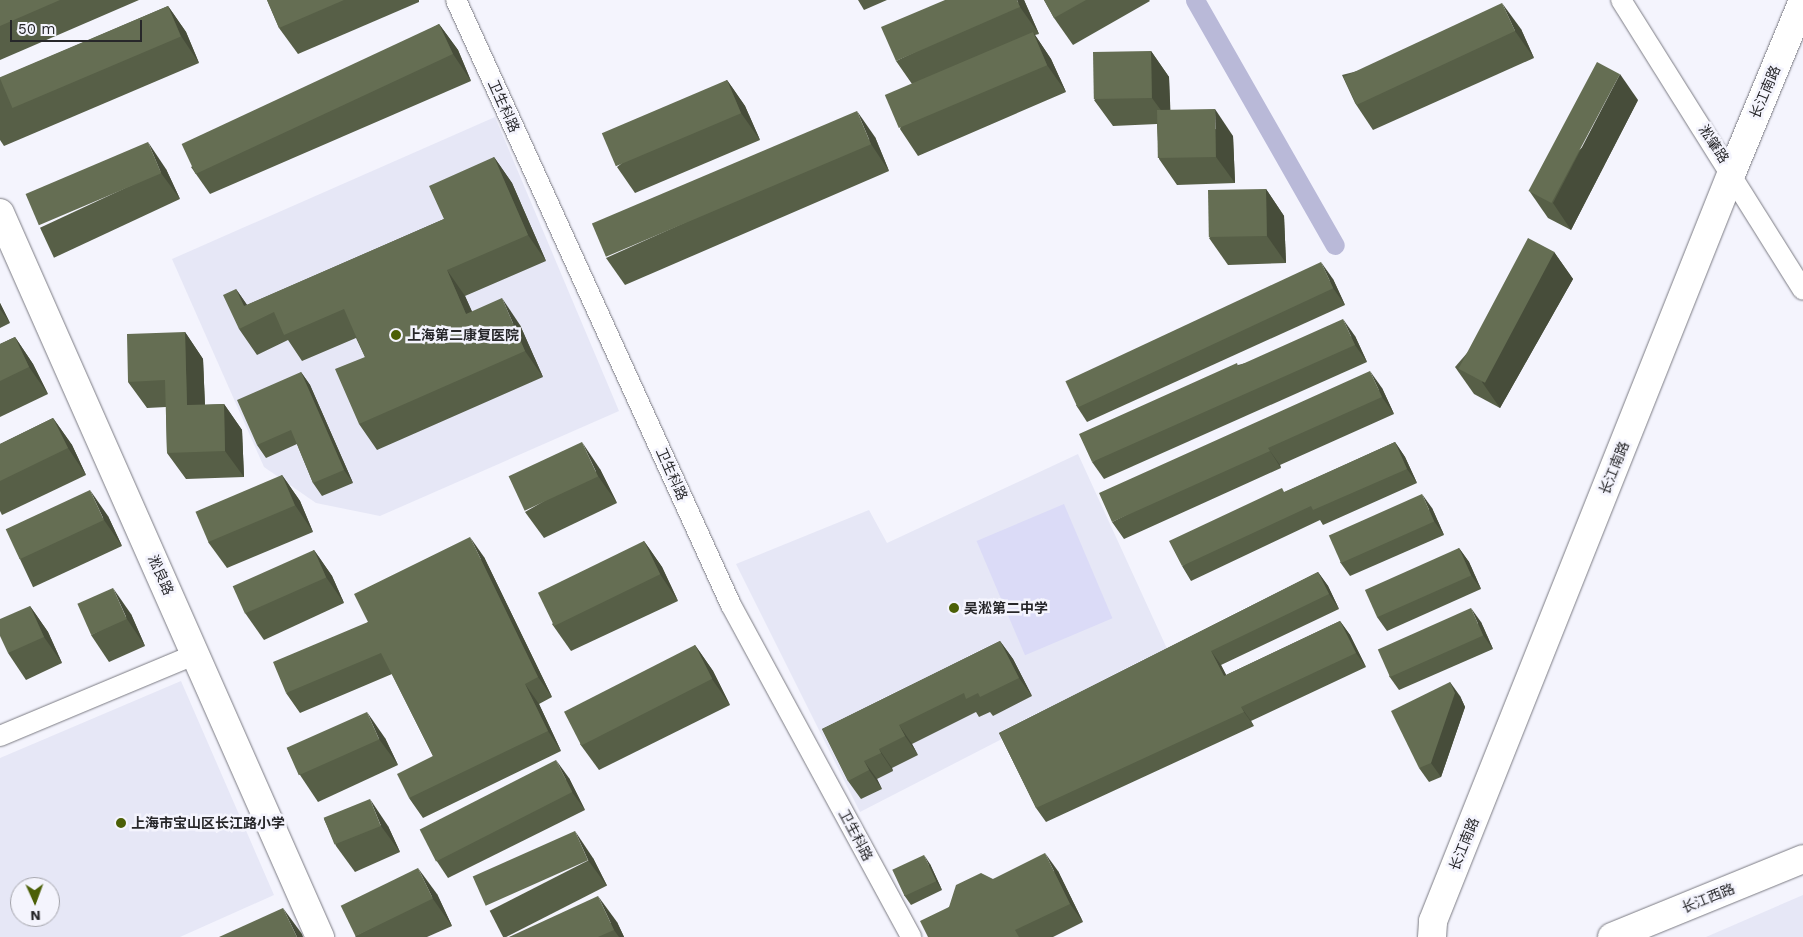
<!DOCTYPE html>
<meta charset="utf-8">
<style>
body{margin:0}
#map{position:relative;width:1803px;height:937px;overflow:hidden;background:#f4f4fd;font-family:"Work Sans","Noto Sans SC",sans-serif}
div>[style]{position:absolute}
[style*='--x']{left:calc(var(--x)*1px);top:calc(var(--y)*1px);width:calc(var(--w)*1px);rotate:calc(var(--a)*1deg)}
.built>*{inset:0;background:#e6e7f6}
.green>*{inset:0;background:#dbdbf7;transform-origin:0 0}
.canal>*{height:19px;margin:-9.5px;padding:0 9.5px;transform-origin:9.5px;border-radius:9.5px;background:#b9b9d8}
.roads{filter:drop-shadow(0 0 1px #7b7b83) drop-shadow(0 0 1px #7b7b83)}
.street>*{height:20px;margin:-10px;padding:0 10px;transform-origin:10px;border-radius:10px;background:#fff}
.secondary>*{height:28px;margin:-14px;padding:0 14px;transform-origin:14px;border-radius:14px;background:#fff}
.primary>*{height:28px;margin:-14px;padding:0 14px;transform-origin:14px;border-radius:14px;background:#fff}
.wall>*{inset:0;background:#575f47;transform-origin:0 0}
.shaded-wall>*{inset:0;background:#474d3a}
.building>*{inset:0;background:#656e53;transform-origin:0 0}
.dots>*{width:14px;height:14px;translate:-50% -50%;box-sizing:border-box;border:2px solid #f4f4fd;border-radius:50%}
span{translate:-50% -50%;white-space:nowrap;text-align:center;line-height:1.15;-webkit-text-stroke:5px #f4f4fd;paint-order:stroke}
.street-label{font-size:14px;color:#27272a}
.poi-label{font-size:14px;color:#27272a;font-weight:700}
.left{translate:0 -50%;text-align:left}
.north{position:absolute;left:10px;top:877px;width:50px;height:50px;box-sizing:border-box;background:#f4f4fd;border:1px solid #a2a2a9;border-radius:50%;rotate:178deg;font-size:14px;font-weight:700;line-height:20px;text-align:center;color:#27272a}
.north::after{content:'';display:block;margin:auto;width:18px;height:22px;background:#4b5f06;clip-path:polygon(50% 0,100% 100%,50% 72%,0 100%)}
.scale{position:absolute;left:10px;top:20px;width:132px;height:22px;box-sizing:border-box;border:2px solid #27272a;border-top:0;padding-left:6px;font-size:15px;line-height:18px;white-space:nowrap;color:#27272a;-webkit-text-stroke:4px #f4f4fd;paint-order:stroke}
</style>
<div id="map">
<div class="built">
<i style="clip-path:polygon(495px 117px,619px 411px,380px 516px,316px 503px,264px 467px,172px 259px)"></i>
<i style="clip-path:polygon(1078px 454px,1169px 653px,860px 812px,736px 564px,869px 510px,887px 543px)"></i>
<i style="clip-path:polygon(evenodd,181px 681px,274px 895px,180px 937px,0 937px,0 758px,181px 681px,20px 887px,50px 887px,50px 917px,20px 917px,20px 887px)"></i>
<i style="clip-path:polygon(1803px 895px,1803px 937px,1706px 937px)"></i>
</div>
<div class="green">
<i style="left:1064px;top:504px;width:124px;height:95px;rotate:67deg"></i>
</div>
<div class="canal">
<i style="--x:1195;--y:0;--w:282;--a:60.3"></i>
</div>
<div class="roads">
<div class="street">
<i style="--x:456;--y:0;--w:665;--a:65.56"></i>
<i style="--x:731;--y:605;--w:378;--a:61.5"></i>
<i style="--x:1621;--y:0;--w:342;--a:57.9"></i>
<i style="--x:0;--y:736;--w:212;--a:-22.7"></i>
</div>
<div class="secondary">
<i style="--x:0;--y:213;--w:792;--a:66.16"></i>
<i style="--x:1432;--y:937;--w:16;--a:-86"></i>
<i style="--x:1433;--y:921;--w:806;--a:-68.24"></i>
<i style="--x:1732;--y:172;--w:185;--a:-67.5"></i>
</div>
<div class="primary">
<i style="--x:1612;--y:937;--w:206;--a:-22.2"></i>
</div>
</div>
<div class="wall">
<i style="clip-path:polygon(0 0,139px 0,0 60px)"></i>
<i style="clip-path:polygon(267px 0,419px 0,419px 2px,298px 54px,279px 28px)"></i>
<i style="clip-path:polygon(858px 0,887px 0,864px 10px)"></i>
<i style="clip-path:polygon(1024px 0,1039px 34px,1035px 35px,1051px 59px,1066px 92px,918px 156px,900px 129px,912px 84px,896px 61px)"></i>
<i style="clip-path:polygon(1044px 0,1149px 0,1150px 1px,1073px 45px,1054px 18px)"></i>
<i style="clip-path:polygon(168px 6px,186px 32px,199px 63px,4px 146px,0 140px,0 78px)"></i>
<i style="clip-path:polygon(439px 24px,458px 50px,471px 81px,210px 194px,191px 167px)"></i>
<i style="clip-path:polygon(1521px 29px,1534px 58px,1373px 130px,1355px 103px,1342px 75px)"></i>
<i style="clip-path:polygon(1151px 51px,1169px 77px,1170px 111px,1233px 136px,1235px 183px,1177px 185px,1159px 159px,1157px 124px,1113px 126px,1094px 100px)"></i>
<i style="clip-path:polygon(727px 80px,745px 106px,760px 140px,635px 193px,617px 167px)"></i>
<i style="clip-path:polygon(1638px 100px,1571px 230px,1548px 218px,1530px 192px)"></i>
<i style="clip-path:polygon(875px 137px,889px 171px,625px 285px,606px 258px)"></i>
<i style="clip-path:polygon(494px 157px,512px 183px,546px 261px,465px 296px,472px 312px,520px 325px,543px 377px,377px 450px,359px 424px,365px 357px,356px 338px,302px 361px,288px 340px,257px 355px,239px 329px,236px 289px,247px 305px,444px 219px)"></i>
<i style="left:166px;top:169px;width:33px;height:139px;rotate:65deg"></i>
<i style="clip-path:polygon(1266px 189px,1284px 216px,1286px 263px,1228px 265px,1209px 238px)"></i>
<i style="clip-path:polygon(1554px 252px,1573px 279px,1500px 408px,1474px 394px,1455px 367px)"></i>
<i style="clip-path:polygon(1333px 279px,1345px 305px,1087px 422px,1076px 405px)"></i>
<i style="clip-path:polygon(0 303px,10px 323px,0 328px)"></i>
<i style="clip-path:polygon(185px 332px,203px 359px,205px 405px,224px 404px,242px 430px,244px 477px,186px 479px,167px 453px,166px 407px,147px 408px,128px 382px)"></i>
<i style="clip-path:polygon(1355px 336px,1367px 362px,1104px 479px,1092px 462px,1238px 365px)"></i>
<i style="clip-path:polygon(15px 337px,33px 364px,48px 394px,0 417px,0 344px)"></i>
<i style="clip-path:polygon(301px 372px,310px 385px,353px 483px,322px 496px,313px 483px,297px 444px,266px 458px,257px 445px)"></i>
<i style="clip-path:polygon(1382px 388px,1394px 414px,1280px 465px,1281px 468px,1124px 539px,1112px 522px)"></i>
<i style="clip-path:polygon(53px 418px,72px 445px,86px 475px,2px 515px,0 511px,0 444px)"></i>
<i style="clip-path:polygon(1395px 442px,1405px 457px,1417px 483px,1323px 525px,1320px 520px,1191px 581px,1182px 566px,1285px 492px)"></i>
<i style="clip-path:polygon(600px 469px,617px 503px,544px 538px,525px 512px)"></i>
<i style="clip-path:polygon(282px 475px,300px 501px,313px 532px,227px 568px,208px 542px)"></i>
<i style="clip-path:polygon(1432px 508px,1444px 535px,1350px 576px,1340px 562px)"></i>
<i style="left:108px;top:516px;width:33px;height:98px;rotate:65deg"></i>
<i style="clip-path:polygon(644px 541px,662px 567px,678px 601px,571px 651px,552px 624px)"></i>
<i style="clip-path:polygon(1459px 548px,1469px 562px,1481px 589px,1387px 631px,1377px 617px)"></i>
<i style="clip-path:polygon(314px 550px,332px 576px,344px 603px,264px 640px,245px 613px)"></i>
<i style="clip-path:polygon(484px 557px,552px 697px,539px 704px,561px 751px,423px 818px,409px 798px,433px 756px,392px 674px,300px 713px,286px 693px,368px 622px)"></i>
<i style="clip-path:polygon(1318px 572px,1328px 586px,1339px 609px,1221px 665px,1226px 675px,1340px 621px,1350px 635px,1366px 667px,1251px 721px,1254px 726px,1046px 822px,1036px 808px,999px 733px)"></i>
<i style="clip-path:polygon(30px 606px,48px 632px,62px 663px,26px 680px,8px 653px)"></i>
<i style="clip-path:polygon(131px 614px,145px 646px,109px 662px,91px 635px)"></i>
<i style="clip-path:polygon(1481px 622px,1493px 649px,1399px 690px,1389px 676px)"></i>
<i style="clip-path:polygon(1000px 641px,1013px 659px,1032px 696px,993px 716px,990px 712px,979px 717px,976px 712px,912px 744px,918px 755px,892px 768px,893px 771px,877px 779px,882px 789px,861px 799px,848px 781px,822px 729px)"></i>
<i style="clip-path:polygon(695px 645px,713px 671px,730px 705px,599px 770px,580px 744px)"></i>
<i style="clip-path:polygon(1460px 696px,1465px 707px,1441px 777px,1429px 782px,1419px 768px)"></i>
<i style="clip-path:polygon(385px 738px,398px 765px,318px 802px,300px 775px,287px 748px)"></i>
<i style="clip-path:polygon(569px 778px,585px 810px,448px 878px,436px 860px)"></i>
<i style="clip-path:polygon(324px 819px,388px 826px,400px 852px,355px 872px,336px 846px)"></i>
<i style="left:593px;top:858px;width:31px;height:116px;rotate:63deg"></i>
<i style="clip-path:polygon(930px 864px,942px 890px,911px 905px,904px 895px)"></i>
<i style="clip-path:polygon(1058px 871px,1083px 922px,1053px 937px,928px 937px,949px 907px,993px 879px)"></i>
<i style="clip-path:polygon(437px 894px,452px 926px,427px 937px,356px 937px,355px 936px)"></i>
<i style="clip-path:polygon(617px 922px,624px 937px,509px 937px)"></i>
</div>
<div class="shaded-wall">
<i style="clip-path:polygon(1017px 0,1024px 0,1039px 34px,1020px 7px)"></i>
<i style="clip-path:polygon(1502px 3px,1521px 29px,1534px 58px,1515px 31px)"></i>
<i style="clip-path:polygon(168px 6px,186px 32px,199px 63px,181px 36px)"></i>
<i style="clip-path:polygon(439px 24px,458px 50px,471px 81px,453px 54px)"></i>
<i style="clip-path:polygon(1033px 32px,1051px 59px,1066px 92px,1047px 65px)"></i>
<i style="clip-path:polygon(1151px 51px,1169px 77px,1171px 124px,1152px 98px)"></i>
<i style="clip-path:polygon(1620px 74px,1638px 100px,1571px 230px,1553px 203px)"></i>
<i style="clip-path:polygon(727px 80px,745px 106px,760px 140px,741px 113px)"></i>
<i style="clip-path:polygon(1215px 109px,1233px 136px,1235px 183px,1216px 157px)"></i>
<i style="clip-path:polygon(857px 111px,875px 137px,889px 171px,871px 144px)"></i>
<i style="clip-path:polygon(148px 142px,166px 169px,180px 199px,161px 173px)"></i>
<i style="clip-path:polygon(494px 157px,512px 183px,546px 261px,528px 235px)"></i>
<i style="clip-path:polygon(1266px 189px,1284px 216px,1286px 263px,1267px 236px)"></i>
<i style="clip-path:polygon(1554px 252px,1573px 279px,1500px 408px,1482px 382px)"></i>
<i style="clip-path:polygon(1321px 262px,1333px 279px,1345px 305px,1333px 288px)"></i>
<i style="clip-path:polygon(447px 270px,465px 296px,485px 340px,466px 314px)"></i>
<i style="clip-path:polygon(236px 289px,254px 315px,244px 306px)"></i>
<i style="clip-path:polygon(502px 298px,520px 325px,543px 377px,525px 351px)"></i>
<i style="clip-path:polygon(0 303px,10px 323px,0 309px)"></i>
<i style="clip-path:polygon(1343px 319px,1355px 336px,1367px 362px,1355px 345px)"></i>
<i style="clip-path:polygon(185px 332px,203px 359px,206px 432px,187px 405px)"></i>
<i style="clip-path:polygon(15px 337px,33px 364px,48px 394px,29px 367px)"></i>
<i style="clip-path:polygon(1370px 371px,1382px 388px,1394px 414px,1382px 397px)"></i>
<i style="clip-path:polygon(301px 372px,310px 385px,353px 483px,344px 470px)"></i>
<i style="clip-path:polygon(224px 404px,242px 430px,244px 477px,225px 451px)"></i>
<i style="clip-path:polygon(53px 418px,72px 445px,86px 475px,68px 448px)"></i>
<i style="clip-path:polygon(582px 442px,600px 469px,617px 503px,598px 476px)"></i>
<i style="clip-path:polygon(1395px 442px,1405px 457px,1417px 483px,1407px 469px)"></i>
<i style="clip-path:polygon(1268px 448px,1280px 465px,1281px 468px,1270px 451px)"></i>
<i style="clip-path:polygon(282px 475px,300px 501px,313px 532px,295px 505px)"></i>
<i style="clip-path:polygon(90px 490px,108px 516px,122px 546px,104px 520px)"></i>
<i style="clip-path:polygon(1422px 494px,1432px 508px,1444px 535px,1434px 521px)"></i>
<i style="clip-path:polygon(470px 537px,484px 557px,552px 697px,538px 677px)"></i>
<i style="clip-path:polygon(644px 541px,662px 567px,678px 601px,660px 574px)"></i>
<i style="clip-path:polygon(1459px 548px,1469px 562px,1481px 589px,1471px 575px)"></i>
<i style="clip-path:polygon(314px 550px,332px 576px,344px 603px,326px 577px)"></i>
<i style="clip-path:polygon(1318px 572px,1328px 586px,1339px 609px,1329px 594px)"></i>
<i style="clip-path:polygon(113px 588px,131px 614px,145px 646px,127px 619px)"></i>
<i style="clip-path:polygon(30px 606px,48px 632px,62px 663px,44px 637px)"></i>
<i style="clip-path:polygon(1471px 608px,1481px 622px,1493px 649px,1483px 635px)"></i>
<i style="clip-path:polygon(1340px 621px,1350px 635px,1366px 667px,1356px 653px)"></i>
<i style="clip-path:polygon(1000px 641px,1013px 659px,1032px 696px,1019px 678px)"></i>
<i style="clip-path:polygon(695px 645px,713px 671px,730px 705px,712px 679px)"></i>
<i style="clip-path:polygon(1211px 651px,1221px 665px,1234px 690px,1224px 676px)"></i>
<i style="clip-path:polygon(1450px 682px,1460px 696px,1465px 707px,1441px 777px,1431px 763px)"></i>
<i style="clip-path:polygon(525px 684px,539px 704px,561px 751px,548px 731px)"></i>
<i style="clip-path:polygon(1241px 707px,1251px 721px,1254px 726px,1244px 712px)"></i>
<i style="clip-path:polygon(367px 712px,385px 738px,398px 765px,379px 739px)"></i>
<i style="clip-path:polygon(899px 725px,912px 744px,918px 755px,905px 736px)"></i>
<i style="clip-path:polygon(879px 749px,892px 768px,893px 771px,881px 753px)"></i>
<i style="clip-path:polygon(556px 760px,569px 778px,585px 810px,572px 792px)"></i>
<i style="clip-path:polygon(864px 761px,877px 779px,882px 789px,869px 770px)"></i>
<i style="clip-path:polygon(370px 799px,388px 826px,400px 852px,381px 826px)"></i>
<i style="clip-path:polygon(575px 831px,593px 858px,607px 886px,588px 860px)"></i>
<i style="clip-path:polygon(1045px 853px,1058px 871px,1083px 922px,1070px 904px)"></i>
<i style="clip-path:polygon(924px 855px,930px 864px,942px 890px,936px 881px)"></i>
<i style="clip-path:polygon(418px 868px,437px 894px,452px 926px,433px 899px)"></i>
<i style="clip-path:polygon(598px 896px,617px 922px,624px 937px,619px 937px,614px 930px)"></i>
<i style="clip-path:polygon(283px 908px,302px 934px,303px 937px,297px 937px)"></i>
</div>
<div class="building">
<i style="clip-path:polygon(0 0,60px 0,0 26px)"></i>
<i style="clip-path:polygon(267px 0,344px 0,279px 28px)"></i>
<i style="clip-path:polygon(945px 0,1017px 0,1020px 7px,896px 61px,881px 27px)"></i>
<i style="clip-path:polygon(1044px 0,1086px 0,1054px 18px)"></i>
<i style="left:1502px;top:3px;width:31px;height:175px;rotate:65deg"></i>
<i style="left:168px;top:6px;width:33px;height:183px;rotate:67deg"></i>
<i style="left:439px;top:24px;width:33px;height:284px;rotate:65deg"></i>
<i style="left:1033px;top:32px;width:36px;height:161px;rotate:67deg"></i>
<i style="left:1151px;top:51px;width:47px;height:58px;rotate:89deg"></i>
<i style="left:1597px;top:62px;width:26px;height:146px;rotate:28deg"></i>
<i style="left:727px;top:80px;width:36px;height:136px;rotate:67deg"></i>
<i style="left:1215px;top:109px;width:48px;height:58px;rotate:89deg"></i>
<i style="left:857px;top:111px;width:36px;height:288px;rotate:67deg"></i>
<i style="left:148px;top:142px;width:34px;height:133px;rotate:67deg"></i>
<i style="clip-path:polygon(494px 157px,528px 235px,447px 270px,466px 314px,502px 298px,525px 351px,359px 424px,335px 369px,365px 357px,344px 309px,284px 335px,274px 312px,239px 329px,223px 295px,236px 289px,244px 306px,444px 219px,429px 186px)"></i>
<i style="left:1266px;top:189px;width:47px;height:58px;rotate:89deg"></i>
<i style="left:1528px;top:238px;width:30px;height:148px;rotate:28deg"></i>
<i style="left:1321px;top:262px;width:29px;height:282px;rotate:65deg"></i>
<i style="clip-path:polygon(1343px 319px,1355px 345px,1092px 462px,1079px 434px,1237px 363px,1238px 366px)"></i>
<i style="clip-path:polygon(185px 332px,187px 405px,224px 404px,225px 451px,167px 453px,165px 380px,128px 382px,127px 334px)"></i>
<i style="clip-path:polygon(15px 337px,29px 367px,0 381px,0 344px)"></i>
<i style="clip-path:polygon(1370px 371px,1382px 397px,1268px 448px,1270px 451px,1112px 522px,1099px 493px)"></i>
<i style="clip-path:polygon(301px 372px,344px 470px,313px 483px,291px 430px,257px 445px,237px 400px)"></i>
<i style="clip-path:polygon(53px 418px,68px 448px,0 481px,0 444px)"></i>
<i style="left:582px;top:442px;width:38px;height:81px;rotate:65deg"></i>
<i style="clip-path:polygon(1395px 442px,1407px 469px,1313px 510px,1311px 506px,1182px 566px,1169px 541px,1282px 488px,1284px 492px)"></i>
<i style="left:282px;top:475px;width:33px;height:94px;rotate:67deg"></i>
<i style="left:90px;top:490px;width:33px;height:93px;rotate:65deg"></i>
<i style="left:1422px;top:494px;width:30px;height:102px;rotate:66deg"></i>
<i style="clip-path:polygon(470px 537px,538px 677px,525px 684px,548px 731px,409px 798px,397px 774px,433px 756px,381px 653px,286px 693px,273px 662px,368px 622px,354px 594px)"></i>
<i style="left:644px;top:541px;width:37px;height:118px;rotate:64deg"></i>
<i style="left:1459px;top:548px;width:30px;height:103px;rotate:66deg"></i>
<i style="left:314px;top:550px;width:30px;height:89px;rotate:66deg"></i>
<i style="clip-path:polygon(1318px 572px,1329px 594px,1211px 651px,1224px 676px,1340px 621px,1356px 653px,1241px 707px,1244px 712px,1036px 808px,999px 733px)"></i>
<i style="left:113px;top:588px;width:34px;height:39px;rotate:66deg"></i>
<i style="clip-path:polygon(30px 606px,44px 637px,8px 653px,0 636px,0 619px)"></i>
<i style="left:1471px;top:608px;width:30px;height:102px;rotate:66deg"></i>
<i style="clip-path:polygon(1000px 641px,1019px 678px,980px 697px,978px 693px,966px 699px,964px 693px,899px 725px,905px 736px,879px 749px,881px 753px,864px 761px,869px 770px,848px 781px,822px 729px)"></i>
<i style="left:695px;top:645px;width:38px;height:147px;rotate:63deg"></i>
<i style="clip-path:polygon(1450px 682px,1455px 693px,1431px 763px,1419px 768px,1391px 711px)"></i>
<i style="left:367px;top:712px;width:30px;height:88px;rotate:66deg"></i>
<i style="left:556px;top:760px;width:36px;height:153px;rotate:63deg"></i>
<i style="left:370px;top:799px;width:29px;height:50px;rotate:68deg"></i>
<i style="left:575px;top:831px;width:32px;height:112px;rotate:66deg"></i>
<i style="clip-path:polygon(1045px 853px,1070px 904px,1015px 930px,1019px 937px,928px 937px,920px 921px,949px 907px,956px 885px,981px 873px,993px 879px)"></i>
<i style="left:924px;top:855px;width:29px;height:35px;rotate:65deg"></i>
<i style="left:418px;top:868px;width:34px;height:86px;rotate:64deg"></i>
<i style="clip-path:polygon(598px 896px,614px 930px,598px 937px,509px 937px)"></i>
<i style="clip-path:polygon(283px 908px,297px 937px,219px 937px)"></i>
</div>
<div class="dots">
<i style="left:396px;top:335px;background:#4b5f06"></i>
<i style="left:954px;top:608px;background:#4b5f06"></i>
<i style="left:121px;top:823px;background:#4b5f06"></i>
</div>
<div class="street-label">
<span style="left:1765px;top:92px;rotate:-67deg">长江南路</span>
<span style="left:504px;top:106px;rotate:66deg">卫生科路</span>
<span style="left:1714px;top:144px;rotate:57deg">淞肇路</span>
<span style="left:1614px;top:468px;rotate:-68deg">长江南路</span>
<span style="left:672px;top:474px;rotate:66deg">卫生科路</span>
<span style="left:161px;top:575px;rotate:66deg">淞良路</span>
<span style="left:856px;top:835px;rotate:62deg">卫生科路</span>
<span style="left:1464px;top:844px;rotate:-68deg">长江南路</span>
<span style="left:1708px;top:898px;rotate:-22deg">长江西路</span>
</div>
<div class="poi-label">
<span class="left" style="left:407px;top:335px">上海第二康复医院</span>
<span class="left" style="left:964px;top:608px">吴淞第二中学</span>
<span class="left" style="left:131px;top:823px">上海市宝山区长江路小学</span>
</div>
<div class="north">N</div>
<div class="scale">50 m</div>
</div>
